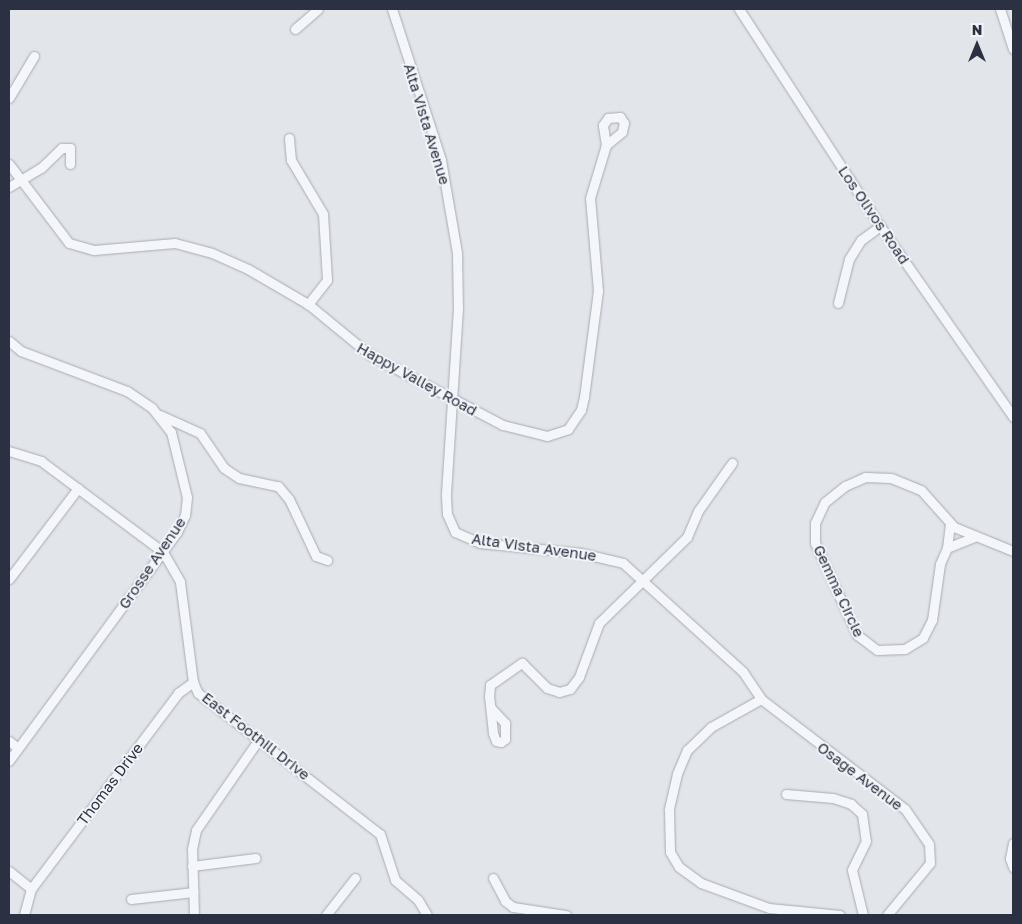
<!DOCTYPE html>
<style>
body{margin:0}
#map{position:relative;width:1022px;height:924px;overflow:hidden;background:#e2e5ea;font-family:"Golos Text",sans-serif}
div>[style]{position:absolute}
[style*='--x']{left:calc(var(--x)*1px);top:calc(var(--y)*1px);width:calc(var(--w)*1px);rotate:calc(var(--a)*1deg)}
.roads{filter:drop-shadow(0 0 1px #a7abb4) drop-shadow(0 0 1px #a7abb4)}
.street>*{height:9px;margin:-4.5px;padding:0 4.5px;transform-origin:4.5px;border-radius:4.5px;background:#f5f6f9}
span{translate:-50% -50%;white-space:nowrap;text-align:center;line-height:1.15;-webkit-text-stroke:4px #f2f4f8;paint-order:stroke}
.street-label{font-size:15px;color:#2b3142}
.frame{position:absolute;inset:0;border:10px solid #2b3142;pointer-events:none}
.north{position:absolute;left:952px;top:20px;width:50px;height:50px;-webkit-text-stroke:4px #f2f4f8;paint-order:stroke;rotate:0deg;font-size:14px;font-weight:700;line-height:20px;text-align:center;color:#2b3142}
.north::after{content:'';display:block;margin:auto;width:18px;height:22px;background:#2b3142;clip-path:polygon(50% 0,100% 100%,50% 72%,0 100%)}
</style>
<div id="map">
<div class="roads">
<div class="street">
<i style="--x:392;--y:9;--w:159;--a:72"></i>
<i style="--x:441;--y:160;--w:94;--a:80.2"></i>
<i style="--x:457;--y:253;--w:55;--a:89"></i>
<i style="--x:458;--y:308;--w:188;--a:93.7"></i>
<i style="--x:446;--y:496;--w:18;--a:87"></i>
<i style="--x:447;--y:514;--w:20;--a:66"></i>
<i style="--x:455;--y:532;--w:27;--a:24"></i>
<i style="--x:480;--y:543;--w:101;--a:5.7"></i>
<i style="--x:581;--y:553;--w:43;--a:13.4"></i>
<i style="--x:623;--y:563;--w:162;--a:42.2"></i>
<i style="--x:743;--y:672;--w:32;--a:56"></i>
<i style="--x:761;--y:699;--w:181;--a:37.4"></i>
<i style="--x:905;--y:809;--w:42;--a:55.6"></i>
<i style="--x:929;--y:844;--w:19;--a:87"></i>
<i style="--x:930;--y:863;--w:67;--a:129.6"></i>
<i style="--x:739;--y:9;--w:259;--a:57"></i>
<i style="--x:880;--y:226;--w:233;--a:55.1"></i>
<i style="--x:1000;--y:9;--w:42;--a:72"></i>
<i style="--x:295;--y:29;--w:30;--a:-41"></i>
<i style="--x:9;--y:98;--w:49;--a:-59.2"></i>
<i style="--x:289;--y:138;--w:22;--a:85"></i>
<i style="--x:291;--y:160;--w:63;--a:59.3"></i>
<i style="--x:323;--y:214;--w:66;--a:86.5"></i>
<i style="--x:327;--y:280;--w:31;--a:128"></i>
<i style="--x:9;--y:164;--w:99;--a:52.8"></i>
<i style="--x:69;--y:243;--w:26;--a:16"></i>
<i style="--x:94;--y:250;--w:81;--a:-4.9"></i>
<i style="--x:175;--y:243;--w:38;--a:15"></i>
<i style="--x:212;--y:253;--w:39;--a:24"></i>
<i style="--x:248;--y:269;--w:69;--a:30.3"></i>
<i style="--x:308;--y:304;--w:80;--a:39.4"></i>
<i style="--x:370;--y:355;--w:150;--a:27.8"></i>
<i style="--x:503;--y:425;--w:45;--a:14"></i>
<i style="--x:547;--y:436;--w:22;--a:-18"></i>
<i style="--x:568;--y:429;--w:23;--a:-56"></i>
<i style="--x:581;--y:410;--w:13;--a:-77"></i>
<i style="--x:584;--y:397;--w:107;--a:-82.5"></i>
<i style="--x:598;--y:291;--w:93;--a:-94.9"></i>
<i style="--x:590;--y:198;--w:55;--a:-73.2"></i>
<i style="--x:606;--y:145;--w:20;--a:-99"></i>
<i style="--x:603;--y:125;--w:9;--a:-54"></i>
<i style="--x:608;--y:118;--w:12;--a:-5"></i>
<i style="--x:620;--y:117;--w:7;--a:56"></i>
<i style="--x:624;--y:123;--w:9;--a:103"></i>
<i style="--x:622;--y:132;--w:21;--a:141"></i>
<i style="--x:9;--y:187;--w:37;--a:-31"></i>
<i style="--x:41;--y:168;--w:29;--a:-44"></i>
<i style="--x:62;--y:148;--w:8;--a:0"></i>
<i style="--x:70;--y:148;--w:16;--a:90"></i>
<i style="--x:838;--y:303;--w:45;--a:-76"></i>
<i style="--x:849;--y:259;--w:22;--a:-58"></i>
<i style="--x:861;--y:240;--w:24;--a:-36"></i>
<i style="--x:9;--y:341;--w:16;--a:40"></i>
<i style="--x:21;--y:351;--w:113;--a:20.7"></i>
<i style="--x:127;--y:391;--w:30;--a:34"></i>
<i style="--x:152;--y:408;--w:31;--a:52"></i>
<i style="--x:171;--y:432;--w:67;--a:76.2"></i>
<i style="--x:187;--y:497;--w:18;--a:96"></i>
<i style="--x:185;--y:515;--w:19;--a:115"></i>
<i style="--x:177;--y:532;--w:284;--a:126.3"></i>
<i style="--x:160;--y:415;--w:44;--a:24.2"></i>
<i style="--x:200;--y:433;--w:42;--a:55.6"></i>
<i style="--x:224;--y:468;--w:18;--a:34"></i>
<i style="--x:239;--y:478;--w:40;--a:12"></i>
<i style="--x:278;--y:486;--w:17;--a:50"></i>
<i style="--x:289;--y:499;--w:63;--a:64.7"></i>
<i style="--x:316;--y:556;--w:12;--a:20"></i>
<i style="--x:9;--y:451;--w:34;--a:17"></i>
<i style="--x:41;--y:461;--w:152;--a:36.7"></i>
<i style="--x:163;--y:552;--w:34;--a:60"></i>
<i style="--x:180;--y:582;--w:101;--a:82.6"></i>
<i style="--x:193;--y:682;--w:12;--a:66"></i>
<i style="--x:198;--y:693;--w:230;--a:37.8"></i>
<i style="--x:380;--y:834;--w:48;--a:71.9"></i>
<i style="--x:395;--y:880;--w:30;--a:41"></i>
<i style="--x:418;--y:900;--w:17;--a:59"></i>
<i style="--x:974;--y:537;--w:29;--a:158"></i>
<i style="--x:947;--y:548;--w:17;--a:114"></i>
<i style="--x:940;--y:564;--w:57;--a:98.1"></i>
<i style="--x:932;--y:620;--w:20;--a:117"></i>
<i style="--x:923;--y:638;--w:21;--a:149"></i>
<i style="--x:905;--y:649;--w:28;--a:178"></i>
<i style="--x:877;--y:650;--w:25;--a:-143"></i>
<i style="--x:857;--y:635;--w:101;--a:-114.5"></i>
<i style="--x:815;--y:543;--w:20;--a:-90"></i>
<i style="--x:815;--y:523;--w:23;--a:-65"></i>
<i style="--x:825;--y:502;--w:26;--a:-39"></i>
<i style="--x:845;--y:486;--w:22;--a:-24"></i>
<i style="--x:865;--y:477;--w:26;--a:2"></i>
<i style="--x:891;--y:478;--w:32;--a:22"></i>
<i style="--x:921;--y:490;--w:50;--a:48.3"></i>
<i style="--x:954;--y:527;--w:64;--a:22.1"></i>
<i style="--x:947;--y:548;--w:25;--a:-83"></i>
<i style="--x:9;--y:579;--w:114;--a:-52.8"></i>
<i style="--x:761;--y:699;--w:57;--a:150.8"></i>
<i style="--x:711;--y:727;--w:33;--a:136"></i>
<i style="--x:687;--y:750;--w:26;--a:113"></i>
<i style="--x:677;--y:774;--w:37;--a:103"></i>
<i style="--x:669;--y:810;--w:42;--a:88.6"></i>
<i style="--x:670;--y:852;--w:17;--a:59"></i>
<i style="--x:679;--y:867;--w:27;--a:36"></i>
<i style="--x:701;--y:883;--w:72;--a:20.2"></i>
<i style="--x:769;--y:908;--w:71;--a:5.6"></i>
<i style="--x:491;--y:708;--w:21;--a:47"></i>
<i style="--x:505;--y:723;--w:16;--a:90"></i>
<i style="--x:505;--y:739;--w:5;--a:143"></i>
<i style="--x:501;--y:742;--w:5;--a:-169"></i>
<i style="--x:496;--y:741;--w:9;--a:-111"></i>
<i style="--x:493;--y:733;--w:36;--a:-96"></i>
<i style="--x:489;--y:697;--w:12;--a:-85"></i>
<i style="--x:490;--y:685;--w:39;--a:-35"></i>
<i style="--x:522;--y:663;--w:35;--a:45"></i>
<i style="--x:547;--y:688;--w:13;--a:18"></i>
<i style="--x:559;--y:692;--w:11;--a:-15"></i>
<i style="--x:570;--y:689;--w:15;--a:-53"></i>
<i style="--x:579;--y:677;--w:58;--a:-69.7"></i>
<i style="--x:599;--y:623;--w:123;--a:-44.3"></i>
<i style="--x:687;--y:537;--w:28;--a:-67"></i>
<i style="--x:698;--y:511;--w:59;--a:-54.7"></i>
<i style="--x:9;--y:741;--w:11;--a:38"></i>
<i style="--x:786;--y:794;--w:47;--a:4.9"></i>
<i style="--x:833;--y:798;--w:19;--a:18"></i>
<i style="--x:851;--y:804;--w:15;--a:42"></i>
<i style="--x:862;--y:814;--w:27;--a:82"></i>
<i style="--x:866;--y:841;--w:32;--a:116"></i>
<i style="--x:852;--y:870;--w:46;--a:76.3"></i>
<i style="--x:1013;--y:843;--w:16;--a:101"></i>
<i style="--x:1010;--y:859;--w:9;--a:69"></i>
<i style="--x:192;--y:866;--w:64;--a:-7.2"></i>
<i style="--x:9;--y:871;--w:28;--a:39"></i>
<i style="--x:493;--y:878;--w:26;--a:62"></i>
<i style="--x:505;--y:901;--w:10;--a:37"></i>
<i style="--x:513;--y:907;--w:54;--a:8.6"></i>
<i style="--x:131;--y:899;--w:63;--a:-6.3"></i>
<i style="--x:24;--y:915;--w:27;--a:-75"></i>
<i style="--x:31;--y:889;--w:245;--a:-53.1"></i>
<i style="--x:178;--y:693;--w:19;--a:-36"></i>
<i style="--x:194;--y:915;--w:66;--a:-91.7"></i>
<i style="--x:192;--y:849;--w:19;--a:-78"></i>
<i style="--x:196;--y:830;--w:111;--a:-55.3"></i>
<i style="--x:326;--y:915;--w:47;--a:-51.9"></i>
</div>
</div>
<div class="street-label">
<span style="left:427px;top:124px;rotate:73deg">Alta Vista Avenue</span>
<span style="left:874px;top:215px;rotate:56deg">Los Olivos Road</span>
<span style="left:417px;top:379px;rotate:29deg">Happy Valley Road</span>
<span style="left:534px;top:547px;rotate:8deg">Alta Vista Avenue</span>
<span style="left:152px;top:563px;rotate:-56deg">Grosse Avenue</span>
<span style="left:839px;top:591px;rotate:65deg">Gemma Circle</span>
<span style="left:256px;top:736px;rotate:38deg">East Foothill Drive</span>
<span style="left:860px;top:776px;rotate:37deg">Osage Avenue</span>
<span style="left:110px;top:784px;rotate:-53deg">Thomas Drive</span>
</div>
<div class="frame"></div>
<div class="north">N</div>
</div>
